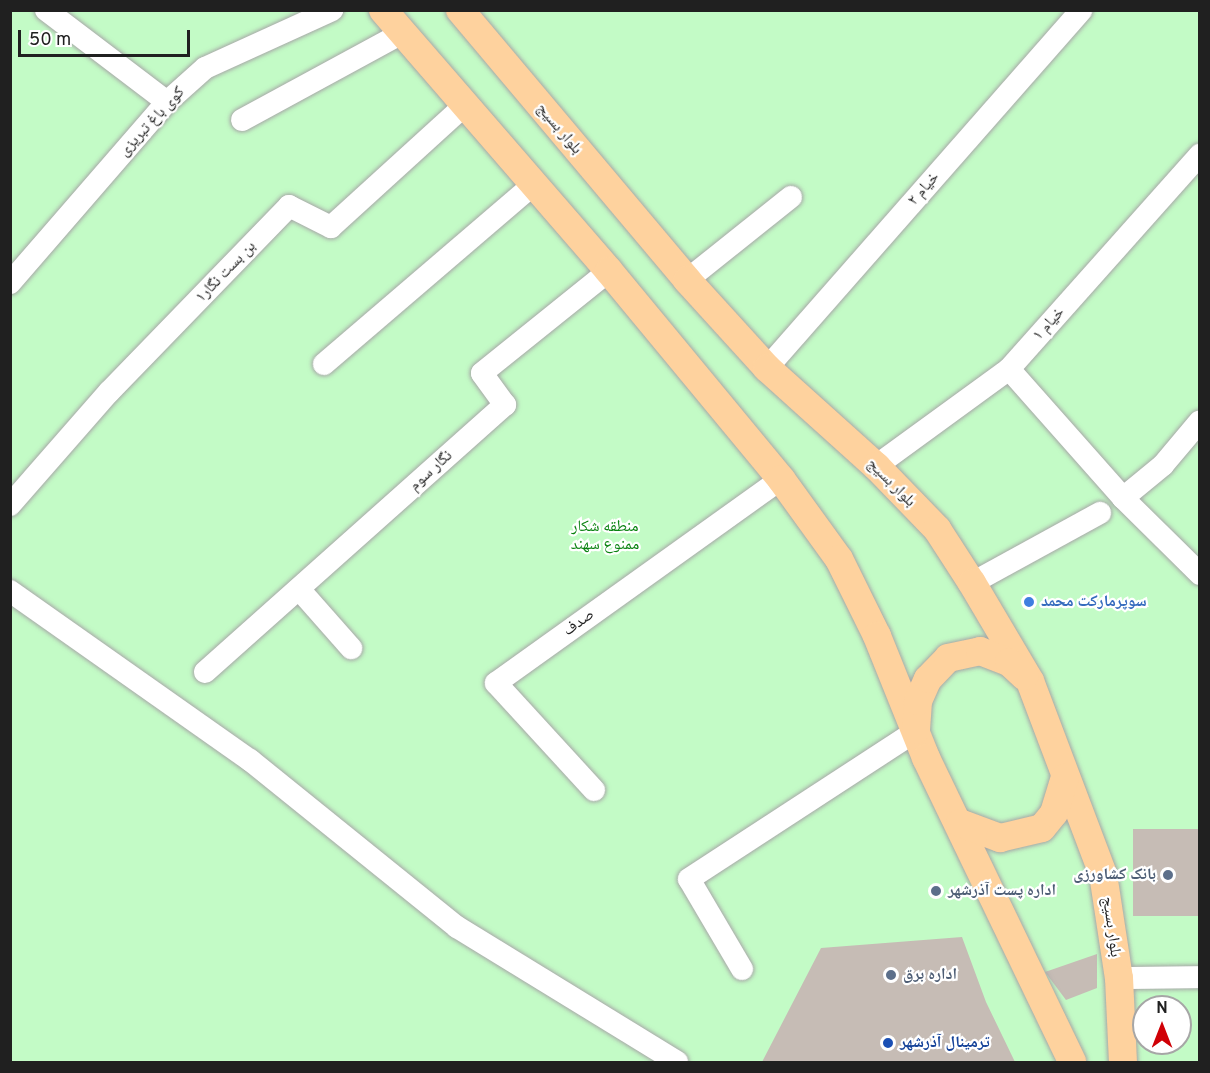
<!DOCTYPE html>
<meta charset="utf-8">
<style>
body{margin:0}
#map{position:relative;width:1210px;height:1073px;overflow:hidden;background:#f1ede6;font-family:Overpass,"Noto Naskh Arabic",sans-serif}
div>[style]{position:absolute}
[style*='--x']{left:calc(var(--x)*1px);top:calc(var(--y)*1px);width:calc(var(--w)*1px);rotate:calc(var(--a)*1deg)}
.park>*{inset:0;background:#c3fbc6}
.building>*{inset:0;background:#c6bcb5;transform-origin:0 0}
.roads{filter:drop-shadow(0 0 2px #a7a7a7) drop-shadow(0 0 2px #a7a7a7)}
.minor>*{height:22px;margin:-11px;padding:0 11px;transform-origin:11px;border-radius:11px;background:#fff}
.major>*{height:28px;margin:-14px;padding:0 14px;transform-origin:14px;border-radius:14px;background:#fed29e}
.dots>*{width:16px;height:16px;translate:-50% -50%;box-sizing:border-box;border:3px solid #fff;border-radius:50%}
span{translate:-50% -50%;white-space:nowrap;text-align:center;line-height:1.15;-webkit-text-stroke:4.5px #fff;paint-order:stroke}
.street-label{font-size:16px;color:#202020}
.park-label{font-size:16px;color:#098210}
.shop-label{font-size:16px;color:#366cbe;font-weight:700}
.left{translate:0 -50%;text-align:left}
.service-label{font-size:16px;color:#4e5e75;font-weight:700}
.right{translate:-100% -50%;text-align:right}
.transit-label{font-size:16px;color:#164399;font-weight:700}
.frame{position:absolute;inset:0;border:12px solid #202020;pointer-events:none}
.north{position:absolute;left:1132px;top:995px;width:60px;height:60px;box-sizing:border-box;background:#fff;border:2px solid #a6a6a6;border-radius:50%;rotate:0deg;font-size:16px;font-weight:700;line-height:24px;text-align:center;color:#202020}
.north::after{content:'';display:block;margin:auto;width:21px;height:27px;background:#d00006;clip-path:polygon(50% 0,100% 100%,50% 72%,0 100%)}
.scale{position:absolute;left:18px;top:30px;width:172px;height:27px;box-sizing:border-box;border:3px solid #202020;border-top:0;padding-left:8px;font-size:18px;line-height:21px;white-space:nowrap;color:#202020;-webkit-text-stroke:4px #fff;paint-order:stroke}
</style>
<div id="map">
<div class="park">
<i style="clip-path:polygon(evenodd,10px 11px,1199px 11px,1199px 1062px,11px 1062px,10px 11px,1144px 1007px,1180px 1007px,1180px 1043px,1144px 1043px,1144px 1007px)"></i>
</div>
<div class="building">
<i style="left:1200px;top:829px;width:87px;height:67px;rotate:90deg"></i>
<i style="clip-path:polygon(962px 937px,986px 1002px,1015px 1062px,762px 1062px,821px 948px)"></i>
<i style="clip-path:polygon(1097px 954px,1097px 988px,1066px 1000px,1045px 972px)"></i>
</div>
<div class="roads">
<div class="minor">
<i style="--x:46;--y:10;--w:152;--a:37.2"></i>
<i style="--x:242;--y:120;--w:182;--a:-28.5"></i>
<i style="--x:687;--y:280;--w:133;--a:-38.6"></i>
<i style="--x:10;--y:283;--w:240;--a:-49.1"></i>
<i style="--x:167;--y:102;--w:51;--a:-41.8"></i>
<i style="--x:205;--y:68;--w:140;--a:-24.5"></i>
<i style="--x:324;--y:364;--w:277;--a:-40.6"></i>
<i style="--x:767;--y:368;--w:476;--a:-48.7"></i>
<i style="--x:1009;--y:369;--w:172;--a:48.5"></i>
<i style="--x:1123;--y:498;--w:108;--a:44.6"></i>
<i style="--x:876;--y:466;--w:165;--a:-36.1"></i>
<i style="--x:1009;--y:369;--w:287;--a:-48.3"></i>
<i style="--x:1123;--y:498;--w:52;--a:-39.5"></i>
<i style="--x:1163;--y:465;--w:57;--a:-49.9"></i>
<i style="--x:10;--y:505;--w:150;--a:-48.8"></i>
<i style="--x:109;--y:392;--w:259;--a:-45.9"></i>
<i style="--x:289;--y:206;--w:47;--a:26.6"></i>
<i style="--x:331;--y:227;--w:180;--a:-42.3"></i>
<i style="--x:972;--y:583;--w:146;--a:-28.7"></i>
<i style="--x:299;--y:589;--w:79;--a:48.6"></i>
<i style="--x:10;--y:591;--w:294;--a:35.2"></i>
<i style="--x:250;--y:760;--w:266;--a:38.9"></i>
<i style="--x:457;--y:927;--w:258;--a:31.5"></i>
<i style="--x:205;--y:672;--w:402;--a:-41.7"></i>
<i style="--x:505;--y:405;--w:39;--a:-126"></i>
<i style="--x:482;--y:373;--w:163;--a:-38.8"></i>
<i style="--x:594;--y:790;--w:145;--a:-132.5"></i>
<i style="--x:496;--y:683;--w:350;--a:-35.6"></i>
<i style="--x:742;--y:969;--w:104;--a:-120.5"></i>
<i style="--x:689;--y:879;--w:271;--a:-33.1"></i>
<i style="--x:1119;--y:978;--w:81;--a:-0.7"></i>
</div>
<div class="major">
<i style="--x:383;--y:10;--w:345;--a:49.1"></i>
<i style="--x:609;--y:271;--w:270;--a:50.4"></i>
<i style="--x:781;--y:479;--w:99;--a:54.1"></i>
<i style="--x:839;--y:559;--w:86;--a:63.7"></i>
<i style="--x:877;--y:636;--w:131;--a:68.1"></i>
<i style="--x:926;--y:758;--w:337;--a:64.3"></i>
<i style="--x:460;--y:10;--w:353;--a:49.9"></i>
<i style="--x:687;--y:280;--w:119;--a:47.7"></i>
<i style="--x:767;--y:368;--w:147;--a:42"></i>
<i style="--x:876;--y:466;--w:88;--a:45.9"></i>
<i style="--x:937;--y:529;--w:64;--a:57.1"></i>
<i style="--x:972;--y:583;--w:114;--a:59.4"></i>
<i style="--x:1030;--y:681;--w:206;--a:69.3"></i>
<i style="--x:1103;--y:874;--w:105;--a:81.3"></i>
<i style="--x:1119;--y:978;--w:84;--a:87.3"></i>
<i style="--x:916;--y:730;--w:29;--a:-86"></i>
<i style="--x:918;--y:701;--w:24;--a:-66"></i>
<i style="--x:928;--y:679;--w:29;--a:-46"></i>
<i style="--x:948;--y:658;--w:33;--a:-12"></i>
<i style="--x:980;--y:651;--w:31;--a:21"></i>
<i style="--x:1009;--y:662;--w:21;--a:43"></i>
<i style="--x:960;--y:823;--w:43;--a:20.6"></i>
<i style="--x:1000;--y:838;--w:43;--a:-13.4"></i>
<i style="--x:1042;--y:828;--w:19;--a:-51"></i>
<i style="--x:1054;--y:813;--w:37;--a:-73"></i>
</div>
</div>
<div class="dots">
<i style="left:1029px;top:602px;background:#3f7fe0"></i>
<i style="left:1168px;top:875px;background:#5c6f8a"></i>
<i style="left:936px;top:891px;background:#5c6f8a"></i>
<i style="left:891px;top:975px;background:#5c6f8a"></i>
<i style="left:888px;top:1043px;background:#1a4fb4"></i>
</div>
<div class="street-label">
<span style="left:152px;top:122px;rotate:-47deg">کوی باغ تبریزی</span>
<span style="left:559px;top:129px;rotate:50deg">بلوار بسیج</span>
<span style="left:924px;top:189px;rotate:-49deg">خیام ۲</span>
<span style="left:226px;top:272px;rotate:-46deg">بن بست نگار۱</span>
<span style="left:1049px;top:324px;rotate:-48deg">خیام ۱</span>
<span style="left:431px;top:471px;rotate:-42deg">نگار سوم</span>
<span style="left:891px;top:483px;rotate:45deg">بلوار بسیج</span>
<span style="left:579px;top:623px;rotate:-36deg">صدف</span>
<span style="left:1111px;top:927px;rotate:82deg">بلوار بسیج</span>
</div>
<div class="park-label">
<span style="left:605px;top:536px">منطقه شکار<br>ممنوع سهند</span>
</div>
<div class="shop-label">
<span class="left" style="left:1041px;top:602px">سوپرمارکت محمد</span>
</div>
<div class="service-label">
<span class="right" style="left:1156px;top:875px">بانک کشاورزی</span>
<span class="left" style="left:948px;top:891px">اداره پست آذرشهر</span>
<span class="left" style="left:903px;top:975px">اداره برق</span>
</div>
<div class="transit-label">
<span class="left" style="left:900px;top:1043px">ترمینال آذرشهر</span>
</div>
<div class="frame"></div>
<div class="north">N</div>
<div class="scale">50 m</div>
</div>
